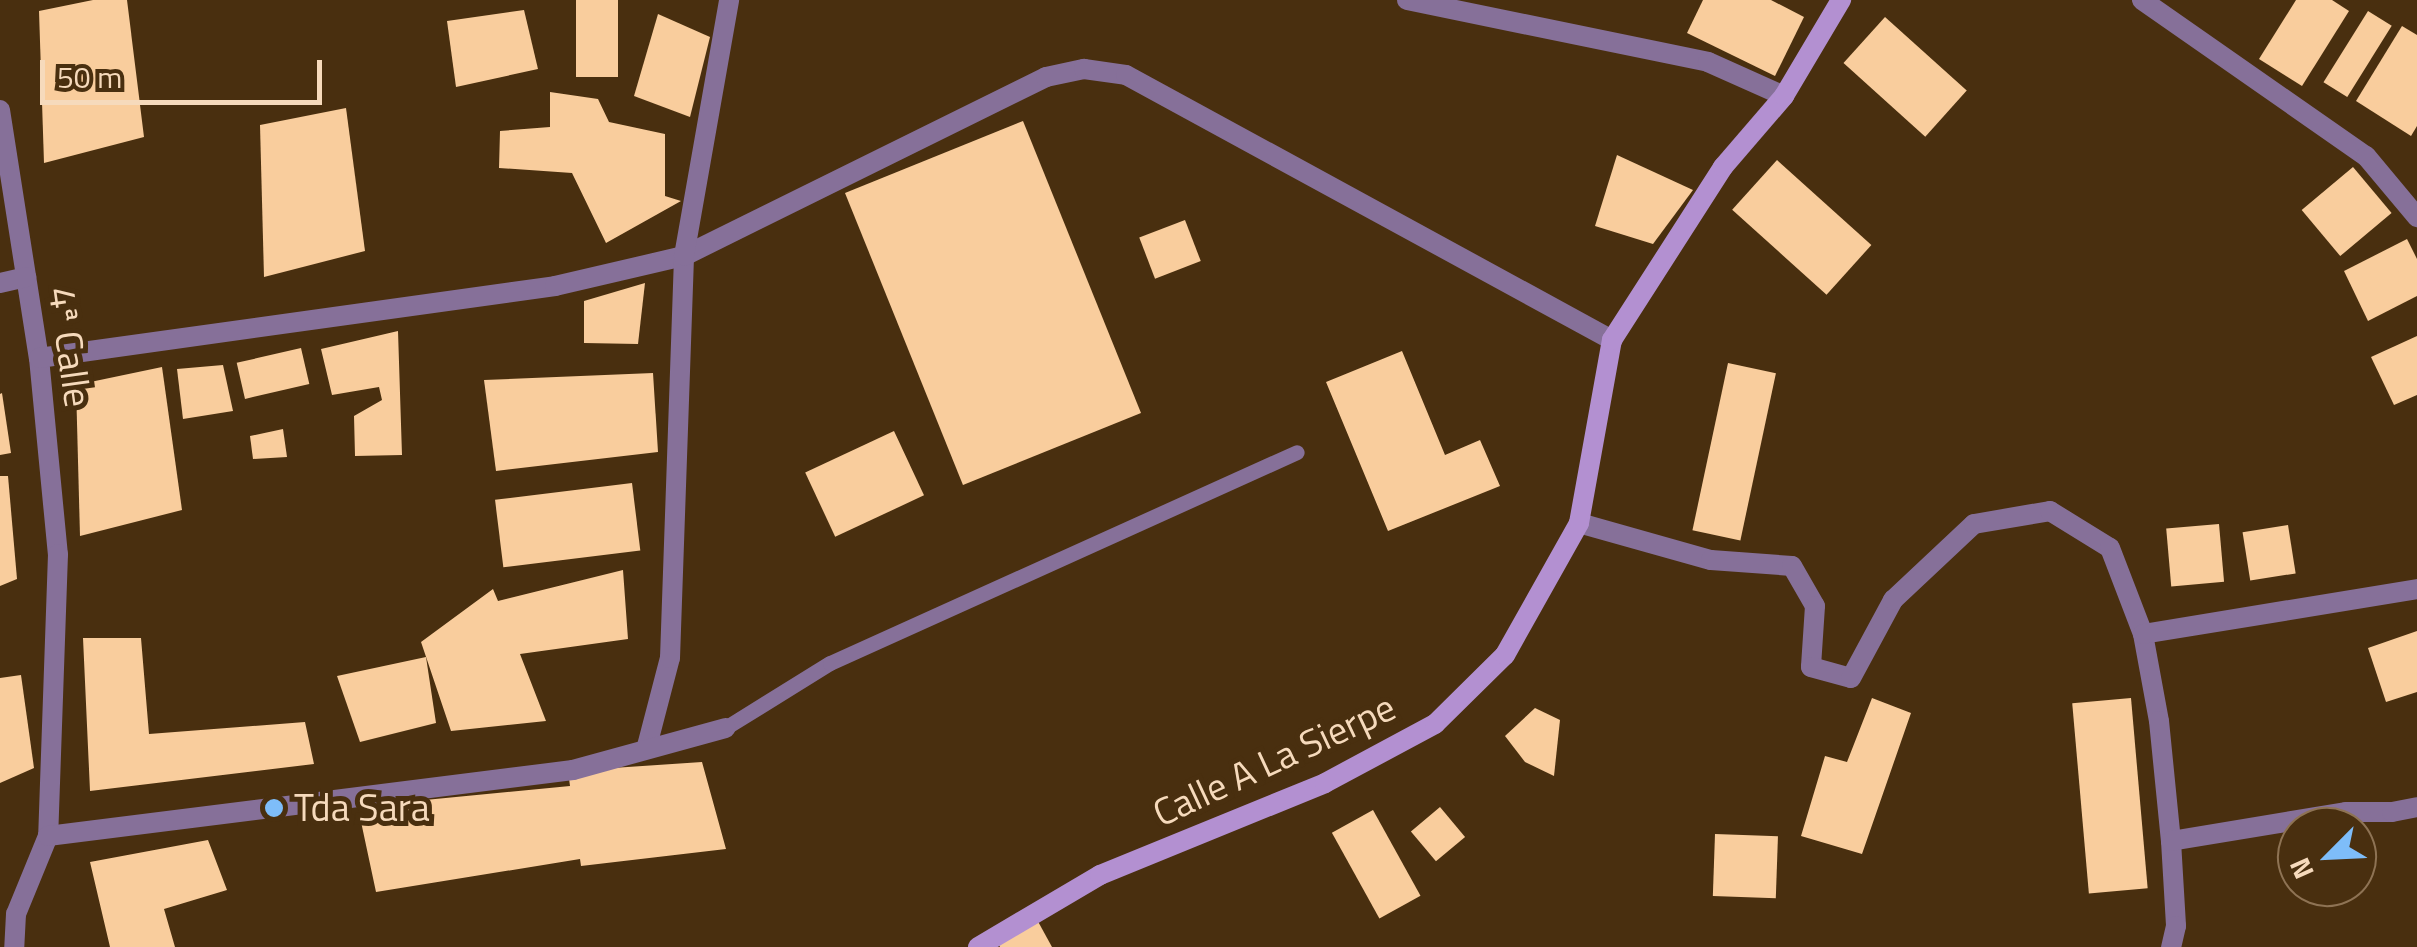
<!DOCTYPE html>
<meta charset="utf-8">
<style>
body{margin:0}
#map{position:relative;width:2417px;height:947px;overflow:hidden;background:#492f0f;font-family:"Titillium Web",sans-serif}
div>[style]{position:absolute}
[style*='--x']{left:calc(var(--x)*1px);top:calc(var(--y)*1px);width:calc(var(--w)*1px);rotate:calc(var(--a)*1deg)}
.building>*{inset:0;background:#f9cd9d;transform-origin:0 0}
.lane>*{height:15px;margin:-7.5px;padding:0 7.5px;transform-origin:7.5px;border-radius:7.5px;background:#867099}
.street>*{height:20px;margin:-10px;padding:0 10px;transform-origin:10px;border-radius:10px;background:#867099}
.secondary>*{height:20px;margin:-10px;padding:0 10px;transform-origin:10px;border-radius:10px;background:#b390d1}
.dots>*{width:28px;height:28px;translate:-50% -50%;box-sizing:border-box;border:5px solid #492f0f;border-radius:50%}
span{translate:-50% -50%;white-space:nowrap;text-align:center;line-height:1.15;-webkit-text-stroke:10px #492f0f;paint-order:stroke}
.street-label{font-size:38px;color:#f6dabc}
.poi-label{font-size:38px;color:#f6dabc}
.left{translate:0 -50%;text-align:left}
.north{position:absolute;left:2277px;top:807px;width:100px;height:100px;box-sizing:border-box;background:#492f0f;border:2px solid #8e7354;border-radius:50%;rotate:246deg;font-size:28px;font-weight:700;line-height:40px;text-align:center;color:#f6dabc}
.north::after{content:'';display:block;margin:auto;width:35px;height:45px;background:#7ebdf9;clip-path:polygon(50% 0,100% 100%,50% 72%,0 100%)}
.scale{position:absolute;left:40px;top:60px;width:282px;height:45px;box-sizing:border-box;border:5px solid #f6dabc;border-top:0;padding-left:12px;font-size:30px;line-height:35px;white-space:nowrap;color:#f6dabc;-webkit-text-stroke:8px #492f0f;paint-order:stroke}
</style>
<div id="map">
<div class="building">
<i style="clip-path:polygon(93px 0,127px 0,144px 137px,44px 163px,39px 11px)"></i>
<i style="left:576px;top:0;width:42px;height:77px"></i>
<i style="clip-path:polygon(1703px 0,1771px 0,1804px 17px,1775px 76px,1687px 33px)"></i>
<i style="clip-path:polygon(2296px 0,2332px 0,2349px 11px,2302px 86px,2259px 59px)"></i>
<i style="clip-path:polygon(524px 10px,538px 69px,456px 87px,447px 21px)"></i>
<i style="left:2368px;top:11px;width:28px;height:84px;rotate:32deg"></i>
<i style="clip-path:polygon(658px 14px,710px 37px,690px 117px,634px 96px)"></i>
<i style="left:1885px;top:17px;width:110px;height:62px;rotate:42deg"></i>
<i style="clip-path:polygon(2402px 26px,2417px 35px,2417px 126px,2411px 136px,2356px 101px)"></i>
<i style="clip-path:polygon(550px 92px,598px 99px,609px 122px,665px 134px,665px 196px,681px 201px,606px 243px,572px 173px,499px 168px,500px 131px,550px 127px)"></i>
<i style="clip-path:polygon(346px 108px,365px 251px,264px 277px,260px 125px)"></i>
<i style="left:1023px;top:121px;width:315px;height:192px;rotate:68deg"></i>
<i style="clip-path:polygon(1617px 155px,1693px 190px,1653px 244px,1595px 226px)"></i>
<i style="left:1777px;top:160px;width:127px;height:67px;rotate:42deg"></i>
<i style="left:2353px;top:167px;width:60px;height:67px;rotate:50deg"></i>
<i style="left:1185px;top:220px;width:44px;height:49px;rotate:69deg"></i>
<i style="clip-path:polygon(2407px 239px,2417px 259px,2417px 296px,2368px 321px,2344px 271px)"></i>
<i style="clip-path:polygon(645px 283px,638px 344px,584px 343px,584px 301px)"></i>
<i style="clip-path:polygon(398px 331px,402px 455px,355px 456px,354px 416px,382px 400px,379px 387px,332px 395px,321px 349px)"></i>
<i style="clip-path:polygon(2417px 336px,2417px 395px,2394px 405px,2371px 357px)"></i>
<i style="left:301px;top:348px;width:37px;height:66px;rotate:77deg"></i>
<i style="clip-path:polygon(1402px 351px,1445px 455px,1480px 440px,1500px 486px,1388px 531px,1326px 382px)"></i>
<i style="left:1728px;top:363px;width:49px;height:171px;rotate:12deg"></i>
<i style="clip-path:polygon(223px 365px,233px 411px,183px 419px,177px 369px)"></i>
<i style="clip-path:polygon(162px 367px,182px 510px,80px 536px,76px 385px)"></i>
<i style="clip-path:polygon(653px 373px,658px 452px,496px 471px,484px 380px)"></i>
<i style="clip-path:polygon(2px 393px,11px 453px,0 455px,0 394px)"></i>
<i style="clip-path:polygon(283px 429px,287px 457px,253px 459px,250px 436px)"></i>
<i style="left:894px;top:431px;width:71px;height:98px;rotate:65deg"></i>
<i style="clip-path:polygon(0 476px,8px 476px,17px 579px,0 586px)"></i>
<i style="left:632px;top:483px;width:68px;height:138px;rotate:83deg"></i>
<i style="left:2219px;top:524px;width:58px;height:53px;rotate:85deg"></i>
<i style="left:2288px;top:525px;width:49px;height:46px;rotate:81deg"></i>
<i style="clip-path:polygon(623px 570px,628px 639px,520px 654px,546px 721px,451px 731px,421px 642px,493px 589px,498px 601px)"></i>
<i style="clip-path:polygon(2417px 631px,2417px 692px,2386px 702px,2368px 648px)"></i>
<i style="clip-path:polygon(83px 638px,141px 638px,149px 734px,305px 722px,314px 764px,90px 791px)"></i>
<i style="clip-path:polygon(426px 657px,436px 723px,360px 742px,337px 676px)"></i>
<i style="clip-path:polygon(21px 675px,34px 768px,0 783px,0 678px)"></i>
<i style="clip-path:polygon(1872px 698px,1911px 713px,1862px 854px,1801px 836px,1825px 756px,1847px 762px)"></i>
<i style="left:2131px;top:698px;width:191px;height:59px;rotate:85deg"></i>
<i style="clip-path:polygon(1535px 708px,1560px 720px,1554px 776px,1525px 762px,1505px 736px)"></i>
<i style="clip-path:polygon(702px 762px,726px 849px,581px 866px,580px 859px,376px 892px,360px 817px,425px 800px,570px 786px,568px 771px)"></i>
<i style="left:1440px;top:807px;width:39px;height:38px;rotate:50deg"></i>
<i style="left:1373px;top:810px;width:98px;height:47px;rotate:61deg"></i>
<i style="left:1715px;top:834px;width:63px;height:62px;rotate:2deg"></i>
<i style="clip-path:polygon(208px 840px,227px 890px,164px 909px,175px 947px,110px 947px,90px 862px)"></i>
<i style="clip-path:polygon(1035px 916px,1052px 947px,1000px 947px,996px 939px)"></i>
</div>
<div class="lane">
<i style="--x:725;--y:728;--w:123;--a:-31.8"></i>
<i style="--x:830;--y:663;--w:512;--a:-24.31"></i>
</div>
<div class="street">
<i style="--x:1407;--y:0;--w:307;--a:11.6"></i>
<i style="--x:1708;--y:62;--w:83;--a:24.1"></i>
<i style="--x:2142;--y:0;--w:273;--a:34.9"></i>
<i style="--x:2366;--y:156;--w:80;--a:50.1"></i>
<i style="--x:0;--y:110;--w:251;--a:81.1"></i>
<i style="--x:39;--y:358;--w:197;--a:84.5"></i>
<i style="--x:58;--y:554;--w:282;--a:92"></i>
<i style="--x:48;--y:836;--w:84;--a:112.3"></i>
<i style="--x:16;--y:914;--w:33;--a:93"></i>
<i style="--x:0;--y:283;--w:27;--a:-13"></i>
<i style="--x:39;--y:358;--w:521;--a:-7.94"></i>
<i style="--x:555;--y:286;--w:132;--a:-13.1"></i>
<i style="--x:684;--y:256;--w:404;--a:-26.3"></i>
<i style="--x:1046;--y:77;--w:39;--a:-12"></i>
<i style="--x:1084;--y:69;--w:42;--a:8.1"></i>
<i style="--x:1126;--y:75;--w:554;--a:28.6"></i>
<i style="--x:1579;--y:523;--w:137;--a:15.7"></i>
<i style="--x:1711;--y:560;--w:81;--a:4.2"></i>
<i style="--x:1792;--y:566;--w:46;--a:60.1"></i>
<i style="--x:1815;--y:606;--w:61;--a:93.8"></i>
<i style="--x:1811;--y:667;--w:41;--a:15.4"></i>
<i style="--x:1851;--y:678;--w:89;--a:-61.7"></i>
<i style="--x:1893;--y:600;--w:111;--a:-43.2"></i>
<i style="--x:1974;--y:524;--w:77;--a:-9.7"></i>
<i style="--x:2050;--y:511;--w:70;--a:31.7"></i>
<i style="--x:2110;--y:548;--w:92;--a:69"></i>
<i style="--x:2143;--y:634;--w:88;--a:79.6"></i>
<i style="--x:2159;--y:721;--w:121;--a:84.3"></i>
<i style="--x:2171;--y:841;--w:85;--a:86.6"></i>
<i style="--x:2176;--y:926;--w:22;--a:103"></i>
<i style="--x:2143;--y:634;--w:278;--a:-9.3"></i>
<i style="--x:647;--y:746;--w:91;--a:-75.4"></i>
<i style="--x:670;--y:658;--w:402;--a:-88"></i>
<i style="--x:684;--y:256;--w:260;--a:-80"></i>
<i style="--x:48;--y:836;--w:529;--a:-7.17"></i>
<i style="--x:573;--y:770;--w:158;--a:-15.4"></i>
<i style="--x:2171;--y:841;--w:177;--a:-9.4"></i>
<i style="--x:2346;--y:812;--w:46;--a:0"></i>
<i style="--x:2392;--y:812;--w:25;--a:-11"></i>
</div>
<div class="secondary">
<i style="--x:978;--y:947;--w:142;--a:-30.5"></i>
<i style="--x:1100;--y:875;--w:243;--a:-22.2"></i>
<i style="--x:1325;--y:783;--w:125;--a:-28.2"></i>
<i style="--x:1435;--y:724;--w:98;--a:-44.6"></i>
<i style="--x:1505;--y:655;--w:151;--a:-60.7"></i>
<i style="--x:1579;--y:523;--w:186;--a:-79.8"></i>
<i style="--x:1612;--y:340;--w:206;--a:-57.3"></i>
<i style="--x:1723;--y:167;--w:94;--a:-49.3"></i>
<i style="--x:1784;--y:96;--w:112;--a:-59.3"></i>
</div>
<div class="dots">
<i style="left:274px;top:808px;background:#7ebdf9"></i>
</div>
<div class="street-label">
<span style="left:70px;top:347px;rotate:82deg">4ª Calle</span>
<span style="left:1274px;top:760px;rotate:-25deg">Calle A La Sierpe</span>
</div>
<div class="poi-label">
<span class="left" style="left:294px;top:808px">Tda Sara</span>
</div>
<div class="north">N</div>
<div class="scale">50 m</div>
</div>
